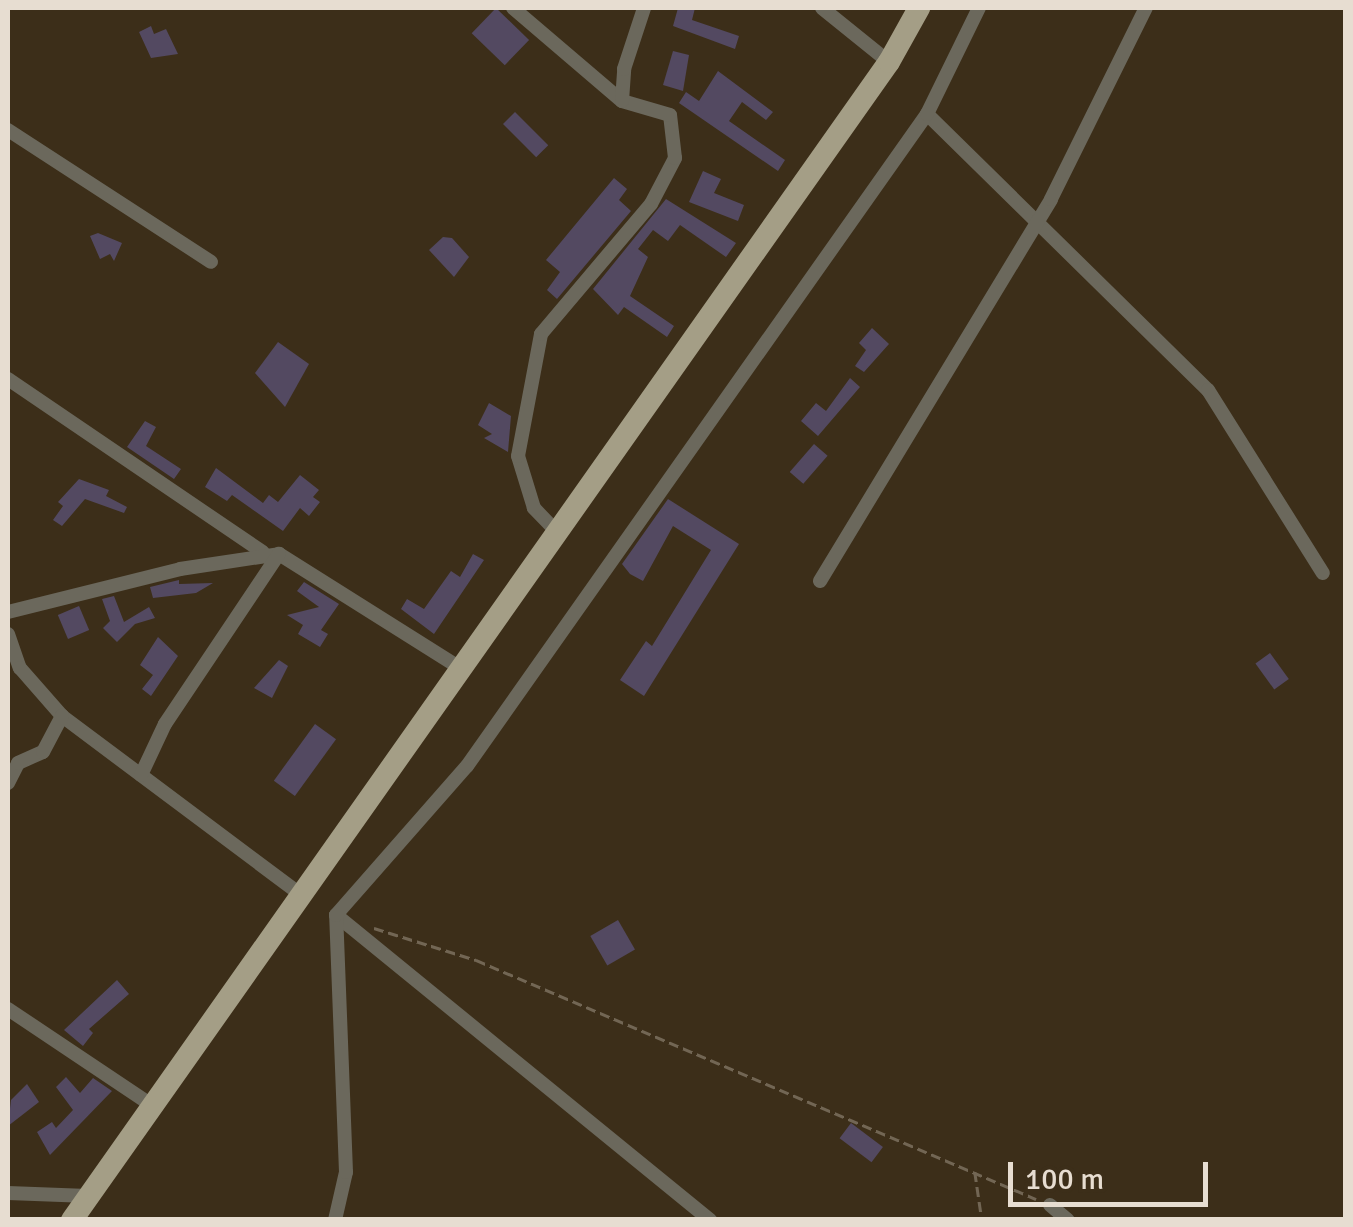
<!DOCTYPE html>
<style>
body{margin:0}
#map{position:relative;width:1353px;height:1227px;overflow:hidden;background:#3c2e19;font-family:Signika,sans-serif}
div>[style]{position:absolute}
[style*='--x']{left:calc(var(--x)*1px);top:calc(var(--y)*1px);width:calc(var(--w)*1px);rotate:calc(var(--a)*1deg)}
.building>*{inset:0;background:#534961;transform-origin:0 0}
.path>*{height:2.5px;margin-top:-1.25px;transform-origin:0;background:repeating-linear-gradient(90deg,#726654 0 10px,transparent 0 15px)}
.minor>*{height:14px;margin:-7px;padding:0 7px;transform-origin:7px;border-radius:7px;background:#6b685c}
.primary>*{height:22px;margin:-11px;padding:0 11px;transform-origin:11px;border-radius:11px;background:#a49e86}
span{translate:-50% -50%;white-space:nowrap;text-align:center;line-height:1.15;-webkit-text-stroke:8px #3c2e19;paint-order:stroke}
.frame{position:absolute;inset:0;border:10px solid #e7ddd1;pointer-events:none}
.scale{position:absolute;left:1008px;top:1162px;width:200px;height:45px;box-sizing:border-box;border:5px solid #e7ddd1;border-top:0;padding-left:12px;font-size:30px;line-height:35px;white-space:nowrap;color:#e7ddd1;-webkit-text-stroke:8px #3c2e19;paint-order:stroke}
</style>
<div id="map">
<div class="building">
<i style="left:496px;top:8px;width:46px;height:35px;rotate:44deg"></i>
<i style="clip-path:polygon(678px 8px,695px 8px,692px 20px,739px 36px,735px 49px,673px 26px)"></i>
<i style="clip-path:polygon(151px 26px,154px 34px,166px 29px,178px 54px,151px 58px,139px 32px)"></i>
<i style="clip-path:polygon(673px 51px,689px 55px,683px 91px,663px 85px)"></i>
<i style="clip-path:polygon(718px 71px,773px 112px,766px 120px,742px 102px,729px 121px,785px 160px,778px 171px,679px 103px,686px 92px,699px 101px)"></i>
<i style="left:515px;top:112px;width:47px;height:17px;rotate:45deg"></i>
<i style="clip-path:polygon(703px 171px,721px 179px,714px 193px,744px 205px,738px 221px,689px 202px)"></i>
<i style="clip-path:polygon(614px 178px,627px 189px,619px 200px,631px 211px,557px 299px,547px 290px,560px 272px,546px 260px)"></i>
<i style="clip-path:polygon(666px 199px,736px 243px,726px 257px,680px 225px,668px 241px,653px 230px,638px 249px,648px 257px,630px 296px,674px 326px,667px 337px,624px 307px,618px 315px,593px 289px)"></i>
<i style="clip-path:polygon(98px 233px,122px 243px,114px 261px,110px 254px,100px 259px,90px 236px)"></i>
<i style="clip-path:polygon(443px 237px,452px 238px,469px 257px,454px 277px,429px 250px)"></i>
<i style="clip-path:polygon(872px 328px,889px 344px,864px 372px,855px 366px,866px 350px,859px 343px)"></i>
<i style="clip-path:polygon(278px 342px,309px 364px,285px 407px,255px 373px)"></i>
<i style="clip-path:polygon(850px 378px,860px 387px,818px 436px,801px 421px,816px 403px,826px 411px)"></i>
<i style="clip-path:polygon(489px 403px,511px 416px,508px 452px,484px 438px,492px 434px,478px 425px)"></i>
<i style="clip-path:polygon(145px 421px,156px 427px,146px 446px,181px 469px,174px 479px,127px 447px)"></i>
<i style="left:814px;top:444px;width:18px;height:37px;rotate:41deg"></i>
<i style="clip-path:polygon(216px 468px,263px 503px,269px 495px,278px 502px,300px 475px,319px 490px,313px 497px,320px 502px,309px 516px,300px 508px,283px 531px,232px 495px,227px 501px,205px 487px)"></i>
<i style="clip-path:polygon(79px 479px,109px 490px,106px 496px,127px 507px,124px 513px,85px 499px,62px 526px,53px 520px,63px 506px,58px 502px)"></i>
<i style="clip-path:polygon(668px 499px,739px 544px,644px 696px,620px 680px,646px 641px,652px 646px,711px 550px,673px 526px,643px 581px,630px 574px,622px 564px)"></i>
<i style="clip-path:polygon(473px 554px,484px 560px,434px 634px,401px 609px,407px 599px,424px 609px,451px 571px,460px 577px)"></i>
<i style="clip-path:polygon(179px 580px,179px 584px,213px 583px,196px 593px,153px 598px,150px 587px)"></i>
<i style="clip-path:polygon(304px 582px,339px 604px,321px 630px,328px 634px,320px 647px,298px 634px,303px 625px,287px 615px,319px 607px,297px 591px)"></i>
<i style="clip-path:polygon(114px 596px,124px 622px,149px 607px,155px 618px,135px 624px,117px 642px,103px 628px,110px 621px,102px 599px)"></i>
<i style="left:79px;top:606px;width:26px;height:23px;rotate:67deg"></i>
<i style="clip-path:polygon(158px 637px,178px 656px,151px 696px,142px 689px,153px 675px,140px 665px)"></i>
<i style="left:1270px;top:653px;width:32px;height:18px;rotate:54deg"></i>
<i style="clip-path:polygon(279px 660px,288px 666px,272px 698px,254px 688px)"></i>
<i style="left:315px;top:724px;width:26px;height:70px;rotate:36deg"></i>
<i style="left:618px;top:920px;width:34px;height:32px;rotate:60deg"></i>
<i style="clip-path:polygon(117px 980px,129px 994px,89px 1029px,93px 1033px,83px 1046px,64px 1030px)"></i>
<i style="clip-path:polygon(66px 1077px,80px 1093px,93px 1078px,112px 1091px,50px 1155px,37px 1132px,52px 1122px,56px 1128px,73px 1110px,56px 1087px)"></i>
<i style="clip-path:polygon(27px 1084px,39px 1102px,8px 1126px,11px 1100px)"></i>
<i style="left:851px;top:1123px;width:40px;height:19px;rotate:37deg"></i>
</div>
<div class="path">
<i style="--x:374;--y:928;--w:107;--a:17.4"></i>
<i style="--x:476;--y:960;--w:609;--a:23.11"></i>
<i style="--x:975;--y:1172;--w:49;--a:81.7"></i>
</div>
<div class="minor">
<i style="--x:513;--y:8;--w:143;--a:40.5"></i>
<i style="--x:822;--y:8;--w:86;--a:38.9"></i>
<i style="--x:927;--y:114;--w:394;--a:44.5"></i>
<i style="--x:1208;--y:390;--w:216;--a:57.9"></i>
<i style="--x:8;--y:130;--w:242;--a:33"></i>
<i style="--x:8;--y:379;--w:308;--a:34.2"></i>
<i style="--x:556;--y:531;--w:32;--a:-134"></i>
<i style="--x:534;--y:508;--w:54;--a:-107.1"></i>
<i style="--x:518;--y:456;--w:124;--a:-79.3"></i>
<i style="--x:541;--y:334;--w:170;--a:-49.8"></i>
<i style="--x:651;--y:204;--w:52;--a:-62.4"></i>
<i style="--x:675;--y:158;--w:43;--a:-96.6"></i>
<i style="--x:670;--y:115;--w:50;--a:-163.7"></i>
<i style="--x:622;--y:101;--w:32;--a:-86"></i>
<i style="--x:624;--y:69;--w:64;--a:-71.8"></i>
<i style="--x:820;--y:581;--w:446;--a:-58.8"></i>
<i style="--x:1051;--y:199;--w:213;--a:-63.6"></i>
<i style="--x:8;--y:612;--w:177;--a:-14"></i>
<i style="--x:180;--y:569;--w:100;--a:-8.6"></i>
<i style="--x:279;--y:554;--w:214;--a:32.2"></i>
<i style="--x:8;--y:634;--w:36;--a:71"></i>
<i style="--x:20;--y:668;--w:64;--a:48.8"></i>
<i style="--x:62;--y:716;--w:297;--a:36.8"></i>
<i style="--x:141;--y:775;--w:56;--a:-64.8"></i>
<i style="--x:165;--y:724;--w:205;--a:-56.2"></i>
<i style="--x:8;--y:783;--w:22;--a:-63"></i>
<i style="--x:18;--y:763;--w:27;--a:-24"></i>
<i style="--x:43;--y:752;--w:41;--a:-62.2"></i>
<i style="--x:336;--y:915;--w:483;--a:39.2"></i>
<i style="--x:8;--y:1009;--w:171;--a:33.8"></i>
<i style="--x:8;--y:1193;--w:80;--a:2.1"></i>
<i style="--x:1050;--y:1205;--w:23;--a:40"></i>
<i style="--x:335;--y:1220;--w:49;--a:-77.1"></i>
<i style="--x:346;--y:1172;--w:257;--a:-92.2"></i>
<i style="--x:336;--y:915;--w:198;--a:-48.7"></i>
<i style="--x:467;--y:766;--w:798;--a:-54.8"></i>
<i style="--x:927;--y:114;--w:118;--a:-63.9"></i>
</div>
<div class="primary">
<i style="--x:72;--y:1220;--w:1417;--a:-54.8"></i>
<i style="--x:889;--y:62;--w:62;--a:-60.9"></i>
</div>
<div class="frame"></div>
<div class="scale">100 m</div>
</div>
